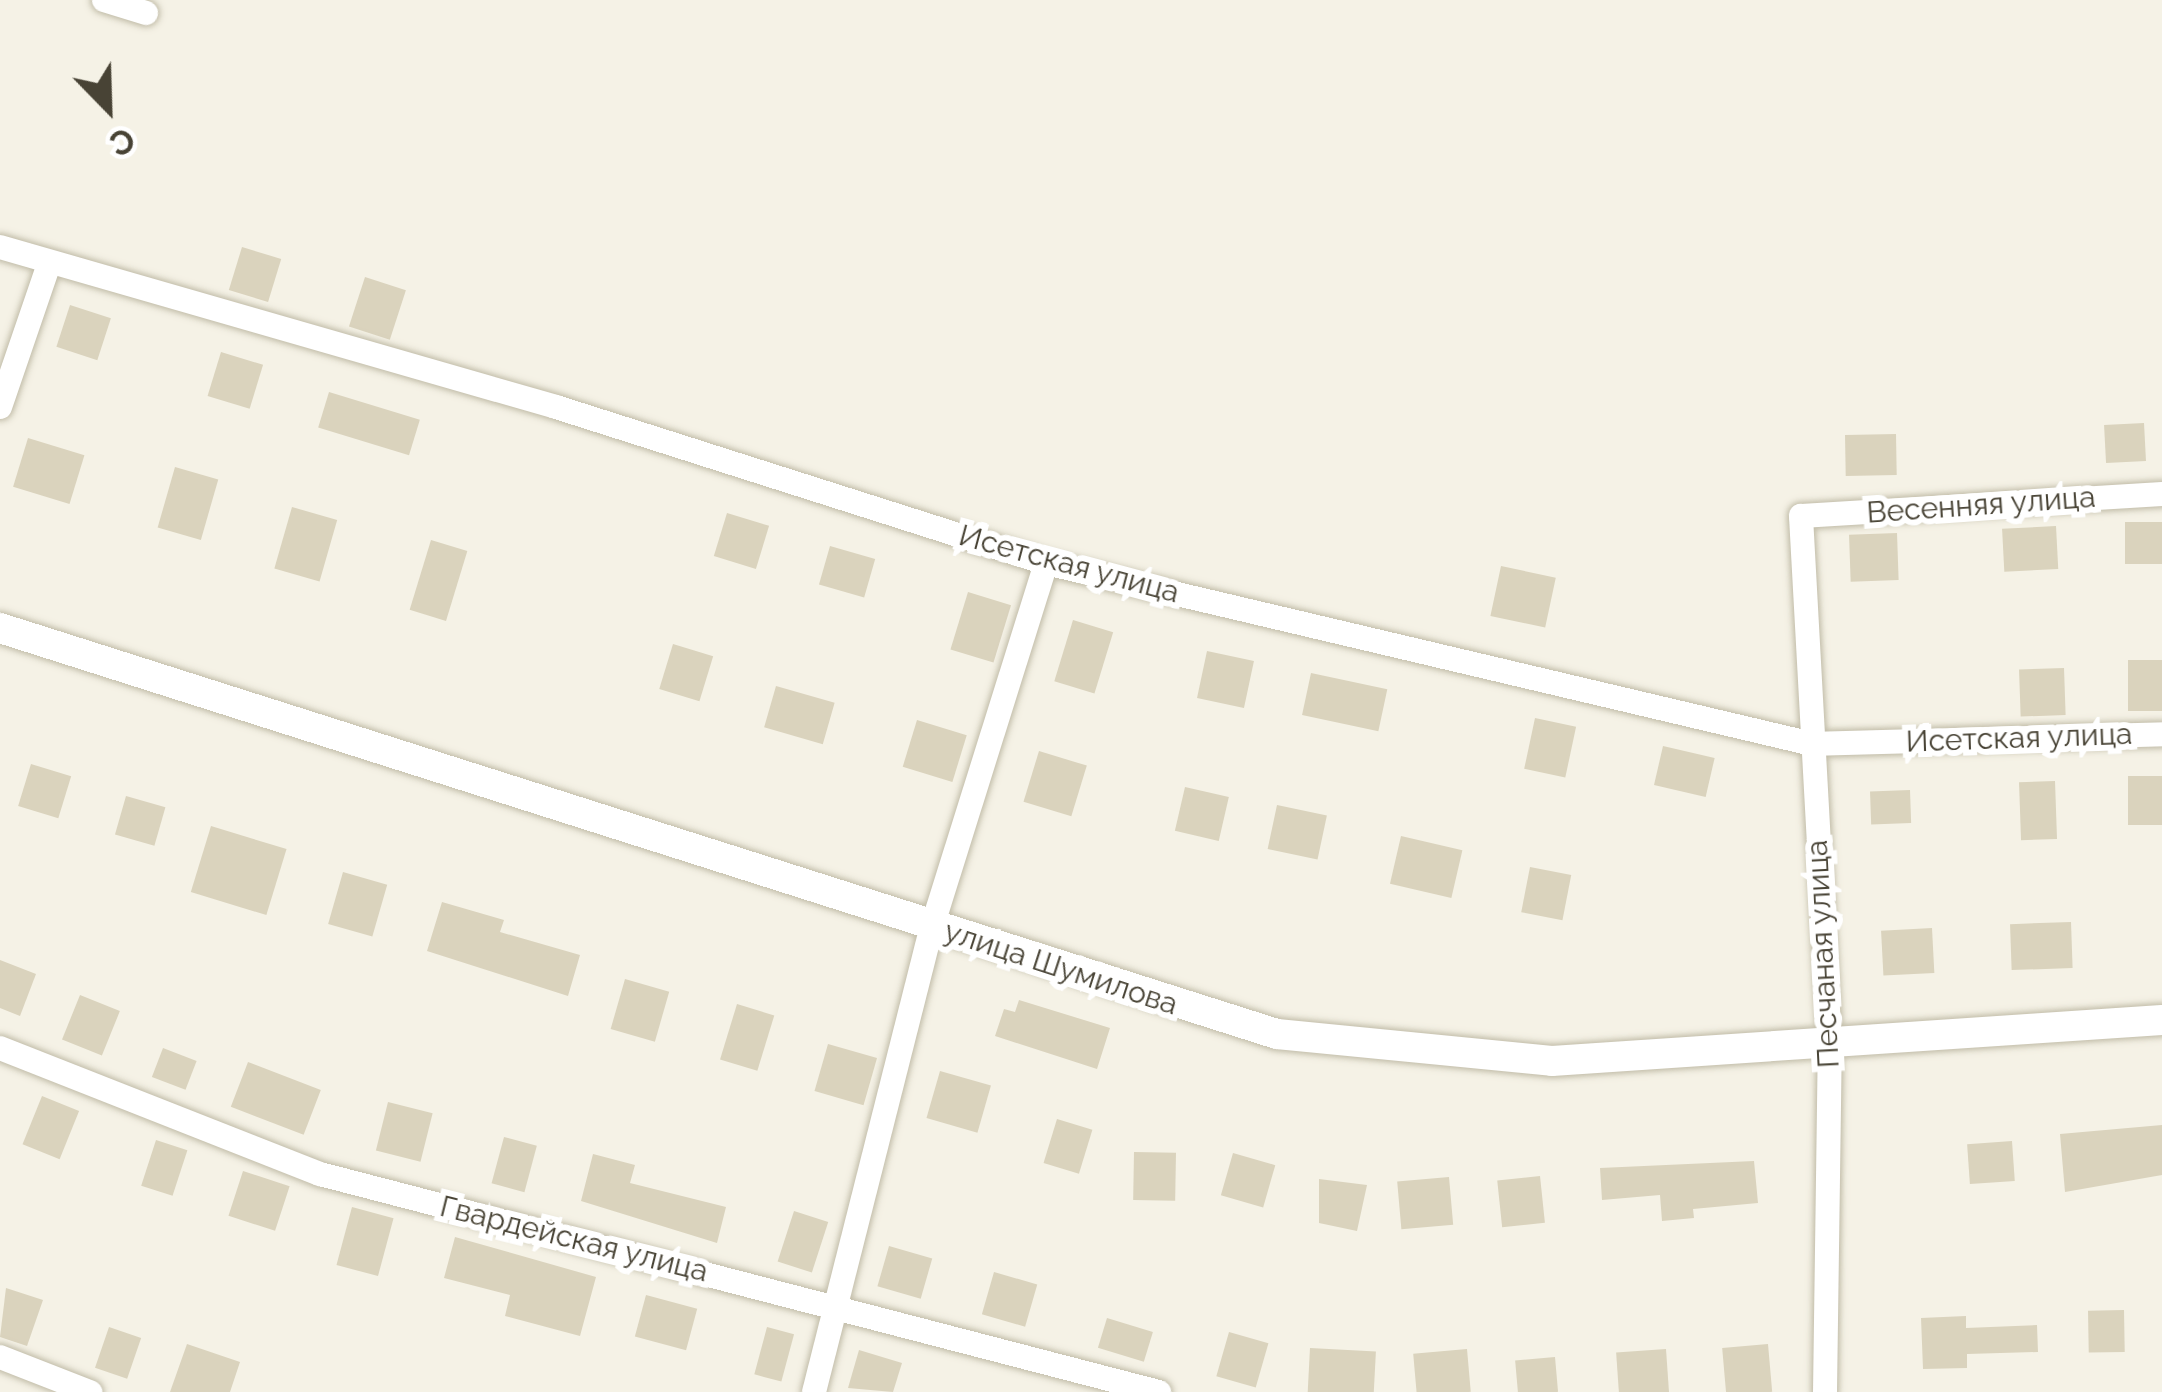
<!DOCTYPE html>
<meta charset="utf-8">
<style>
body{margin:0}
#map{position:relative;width:2162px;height:1392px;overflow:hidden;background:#f5f2e6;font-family:Raleway,sans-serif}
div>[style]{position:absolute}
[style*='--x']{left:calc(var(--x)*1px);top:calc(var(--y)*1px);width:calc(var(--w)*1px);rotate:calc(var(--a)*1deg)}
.building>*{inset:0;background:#dad3bd;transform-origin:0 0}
.roads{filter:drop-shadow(0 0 3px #c1bca8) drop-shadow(0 0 3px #c1bca8)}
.minor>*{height:24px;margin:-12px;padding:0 12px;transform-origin:12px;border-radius:12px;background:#fff}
.tertiary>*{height:30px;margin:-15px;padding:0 15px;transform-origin:15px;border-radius:15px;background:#fff}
span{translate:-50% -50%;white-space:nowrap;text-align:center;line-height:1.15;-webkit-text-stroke:12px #fff;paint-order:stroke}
.street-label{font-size:30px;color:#484335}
.north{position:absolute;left:48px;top:48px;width:120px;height:120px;-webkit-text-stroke:9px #fff;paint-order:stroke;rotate:157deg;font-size:33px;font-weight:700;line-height:48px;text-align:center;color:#484335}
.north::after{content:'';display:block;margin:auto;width:42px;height:54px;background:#484335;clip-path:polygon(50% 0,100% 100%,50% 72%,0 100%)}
</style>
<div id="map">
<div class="building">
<i style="left:242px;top:247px;width:41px;height:45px;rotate:17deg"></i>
<i style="left:365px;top:277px;width:43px;height:52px;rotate:18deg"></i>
<i style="left:70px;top:305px;width:43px;height:44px;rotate:18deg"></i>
<i style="left:221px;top:352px;width:44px;height:46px;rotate:17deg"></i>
<i style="left:329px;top:392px;width:95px;height:37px;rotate:17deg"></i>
<i style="left:2144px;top:423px;width:38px;height:40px;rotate:87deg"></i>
<i style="left:1896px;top:434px;width:41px;height:51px;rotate:89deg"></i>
<i style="left:28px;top:438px;width:59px;height:51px;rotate:17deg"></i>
<i style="left:175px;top:467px;width:45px;height:63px;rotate:16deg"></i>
<i style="left:292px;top:507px;width:47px;height:64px;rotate:16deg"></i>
<i style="left:727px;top:513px;width:44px;height:45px;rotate:17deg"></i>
<i style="left:2162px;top:522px;width:42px;height:37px;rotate:90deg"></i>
<i style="left:2056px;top:526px;width:43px;height:54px;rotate:87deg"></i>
<i style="left:1897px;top:533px;width:47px;height:48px;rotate:88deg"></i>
<i style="left:431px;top:540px;width:38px;height:73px;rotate:17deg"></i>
<i style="left:830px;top:546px;width:47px;height:40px;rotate:16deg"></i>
<i style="left:1501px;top:566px;width:56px;height:51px;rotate:12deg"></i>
<i style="left:968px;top:592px;width:45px;height:60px;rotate:17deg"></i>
<i style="left:1073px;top:620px;width:42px;height:64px;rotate:17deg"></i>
<i style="left:673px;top:644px;width:42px;height:47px;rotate:17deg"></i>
<i style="left:1207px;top:651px;width:48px;height:48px;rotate:12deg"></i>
<i style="left:2162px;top:660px;width:51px;height:34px;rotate:90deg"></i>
<i style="left:2064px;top:668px;width:47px;height:45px;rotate:88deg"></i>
<i style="left:1311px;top:673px;width:78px;height:43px;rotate:12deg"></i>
<i style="left:776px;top:686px;width:61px;height:43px;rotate:16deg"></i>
<i style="left:1535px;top:718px;width:42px;height:52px;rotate:12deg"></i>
<i style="left:917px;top:720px;width:52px;height:49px;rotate:17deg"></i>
<i style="left:1663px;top:746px;width:53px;height:40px;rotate:13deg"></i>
<i style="left:1039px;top:751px;width:50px;height:53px;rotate:17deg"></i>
<i style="left:31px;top:764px;width:42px;height:44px;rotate:17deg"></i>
<i style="left:2162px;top:776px;width:49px;height:34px;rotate:90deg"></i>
<i style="left:2055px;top:781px;width:58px;height:36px;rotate:88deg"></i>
<i style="left:1185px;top:787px;width:45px;height:45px;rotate:13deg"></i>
<i style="left:1910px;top:790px;width:33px;height:40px;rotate:88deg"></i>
<i style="left:126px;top:796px;width:41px;height:40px;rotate:16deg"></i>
<i style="left:1277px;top:805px;width:51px;height:45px;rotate:12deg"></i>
<i style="left:211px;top:826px;width:79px;height:69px;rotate:17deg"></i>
<i style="left:1401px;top:836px;width:63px;height:49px;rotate:13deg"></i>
<i style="left:1530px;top:867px;width:42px;height:46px;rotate:11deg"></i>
<i style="left:343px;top:872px;width:46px;height:54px;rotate:16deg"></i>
<i style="clip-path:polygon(442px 902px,504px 920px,500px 932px,580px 955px,568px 996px,427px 951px)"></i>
<i style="left:2071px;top:922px;width:46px;height:61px;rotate:88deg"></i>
<i style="left:1932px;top:928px;width:45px;height:51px;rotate:87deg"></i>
<i style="clip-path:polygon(0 960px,36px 974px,20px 1016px,0 1008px)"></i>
<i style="left:625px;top:979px;width:46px;height:52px;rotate:16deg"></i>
<i style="left:80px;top:995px;width:43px;height:48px;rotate:22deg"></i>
<i style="clip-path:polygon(1019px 1000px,1110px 1028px,1097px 1069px,995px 1036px,1004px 1009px,1015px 1012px)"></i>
<i style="left:737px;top:1004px;width:39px;height:58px;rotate:17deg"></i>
<i style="left:828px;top:1044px;width:51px;height:49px;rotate:16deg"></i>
<i style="left:163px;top:1048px;width:36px;height:31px;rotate:21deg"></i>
<i style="left:248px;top:1062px;width:78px;height:48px;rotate:21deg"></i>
<i style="left:940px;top:1071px;width:53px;height:49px;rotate:16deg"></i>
<i style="left:42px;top:1096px;width:40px;height:52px;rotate:22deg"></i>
<i style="left:388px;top:1102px;width:46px;height:50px;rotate:14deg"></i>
<i style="left:1057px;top:1119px;width:37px;height:46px;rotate:17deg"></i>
<i style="clip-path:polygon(2162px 1125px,2162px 1175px,2065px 1192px,2060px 1134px)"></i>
<i style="left:504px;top:1137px;width:34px;height:48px;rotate:15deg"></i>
<i style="left:156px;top:1140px;width:33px;height:48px;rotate:18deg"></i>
<i style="left:2012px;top:1141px;width:40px;height:45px;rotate:86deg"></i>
<i style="left:1134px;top:1152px;width:42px;height:48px;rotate:1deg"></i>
<i style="left:1233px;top:1153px;width:44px;height:44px;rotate:16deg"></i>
<i style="clip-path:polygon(593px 1154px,635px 1165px,630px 1183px,726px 1207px,717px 1243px,581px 1201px)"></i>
<i style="clip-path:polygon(1754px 1161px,1758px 1203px,1693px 1209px,1694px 1218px,1662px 1221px,1660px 1195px,1602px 1200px,1600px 1168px)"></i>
<i style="left:243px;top:1171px;width:49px;height:47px;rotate:18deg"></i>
<i style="left:1540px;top:1176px;width:47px;height:43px;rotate:84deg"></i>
<i style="left:1449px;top:1177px;width:48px;height:52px;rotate:85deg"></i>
<i style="clip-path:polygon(1319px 1179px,1367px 1185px,1357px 1231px,1319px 1223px)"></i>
<i style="left:352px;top:1207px;width:43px;height:60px;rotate:15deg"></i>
<i style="left:794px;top:1211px;width:36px;height:53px;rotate:18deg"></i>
<i style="clip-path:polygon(455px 1237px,596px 1277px,580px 1336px,505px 1316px,510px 1295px,444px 1278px)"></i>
<i style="left:889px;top:1246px;width:45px;height:42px;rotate:16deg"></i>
<i style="left:994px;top:1272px;width:45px;height:44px;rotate:16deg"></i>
<i style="clip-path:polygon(6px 1288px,43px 1300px,27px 1346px,0 1337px)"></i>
<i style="left:646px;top:1295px;width:53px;height:43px;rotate:15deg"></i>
<i style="left:2124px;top:1310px;width:42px;height:36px;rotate:89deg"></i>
<i style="clip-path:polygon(1966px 1316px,1966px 1328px,2037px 1325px,2038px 1352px,1967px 1354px,1967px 1368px,1923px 1369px,1921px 1318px)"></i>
<i style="left:1107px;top:1318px;width:48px;height:31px;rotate:17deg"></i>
<i style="left:109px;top:1327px;width:34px;height:43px;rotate:19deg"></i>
<i style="left:767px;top:1327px;width:28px;height:49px;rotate:15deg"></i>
<i style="left:1229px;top:1332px;width:41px;height:46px;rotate:16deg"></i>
<i style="clip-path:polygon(187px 1344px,240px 1362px,230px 1392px,170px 1392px)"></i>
<i style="left:1768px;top:1344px;width:48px;height:46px;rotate:85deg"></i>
<i style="left:1310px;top:1348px;width:66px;height:44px;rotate:3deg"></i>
<i style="left:1467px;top:1349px;width:43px;height:54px;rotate:85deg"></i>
<i style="left:1666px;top:1349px;width:43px;height:50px;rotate:86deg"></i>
<i style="clip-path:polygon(859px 1350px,902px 1363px,893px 1392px,848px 1388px)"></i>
<i style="left:1555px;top:1357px;width:35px;height:40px;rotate:85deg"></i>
</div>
<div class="roads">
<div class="minor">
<i style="--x:104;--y:0;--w:44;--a:17.2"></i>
<i style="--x:0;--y:247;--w:579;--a:16.05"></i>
<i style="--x:556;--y:407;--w:514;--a:17.66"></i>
<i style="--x:1046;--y:563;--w:787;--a:13.29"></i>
<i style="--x:1812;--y:744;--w:350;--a:-1.6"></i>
<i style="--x:0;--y:407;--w:151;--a:-71.1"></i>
<i style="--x:0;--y:1048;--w:344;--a:21.5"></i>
<i style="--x:320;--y:1174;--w:867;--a:14.57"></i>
<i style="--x:0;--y:1357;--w:97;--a:21.3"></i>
<i style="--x:814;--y:1392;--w:480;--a:-75.8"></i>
<i style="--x:932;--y:927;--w:381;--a:-72.6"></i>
<i style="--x:1825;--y:1392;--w:347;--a:-89.2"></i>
<i style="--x:1830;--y:1045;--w:530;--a:-93.14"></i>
<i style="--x:1801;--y:516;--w:362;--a:-3.5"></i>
</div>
<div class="tertiary">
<i style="--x:0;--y:628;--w:1340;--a:17.64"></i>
<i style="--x:1277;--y:1034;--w:276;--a:5.6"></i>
<i style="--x:1552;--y:1061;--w:611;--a:-3.85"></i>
</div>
</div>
<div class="street-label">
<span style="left:1981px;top:505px;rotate:-4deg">Весенняя улица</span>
<span style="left:1069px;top:564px;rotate:15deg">Исетская улица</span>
<span style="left:2019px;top:738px;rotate:-2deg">Исетская улица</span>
<span style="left:1823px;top:954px;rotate:-93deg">Песчаная улица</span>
<span style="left:1061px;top:968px;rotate:18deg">улица Шумилова</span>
<span style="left:574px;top:1239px;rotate:14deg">Гвардейская улица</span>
</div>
<div class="north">С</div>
</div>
